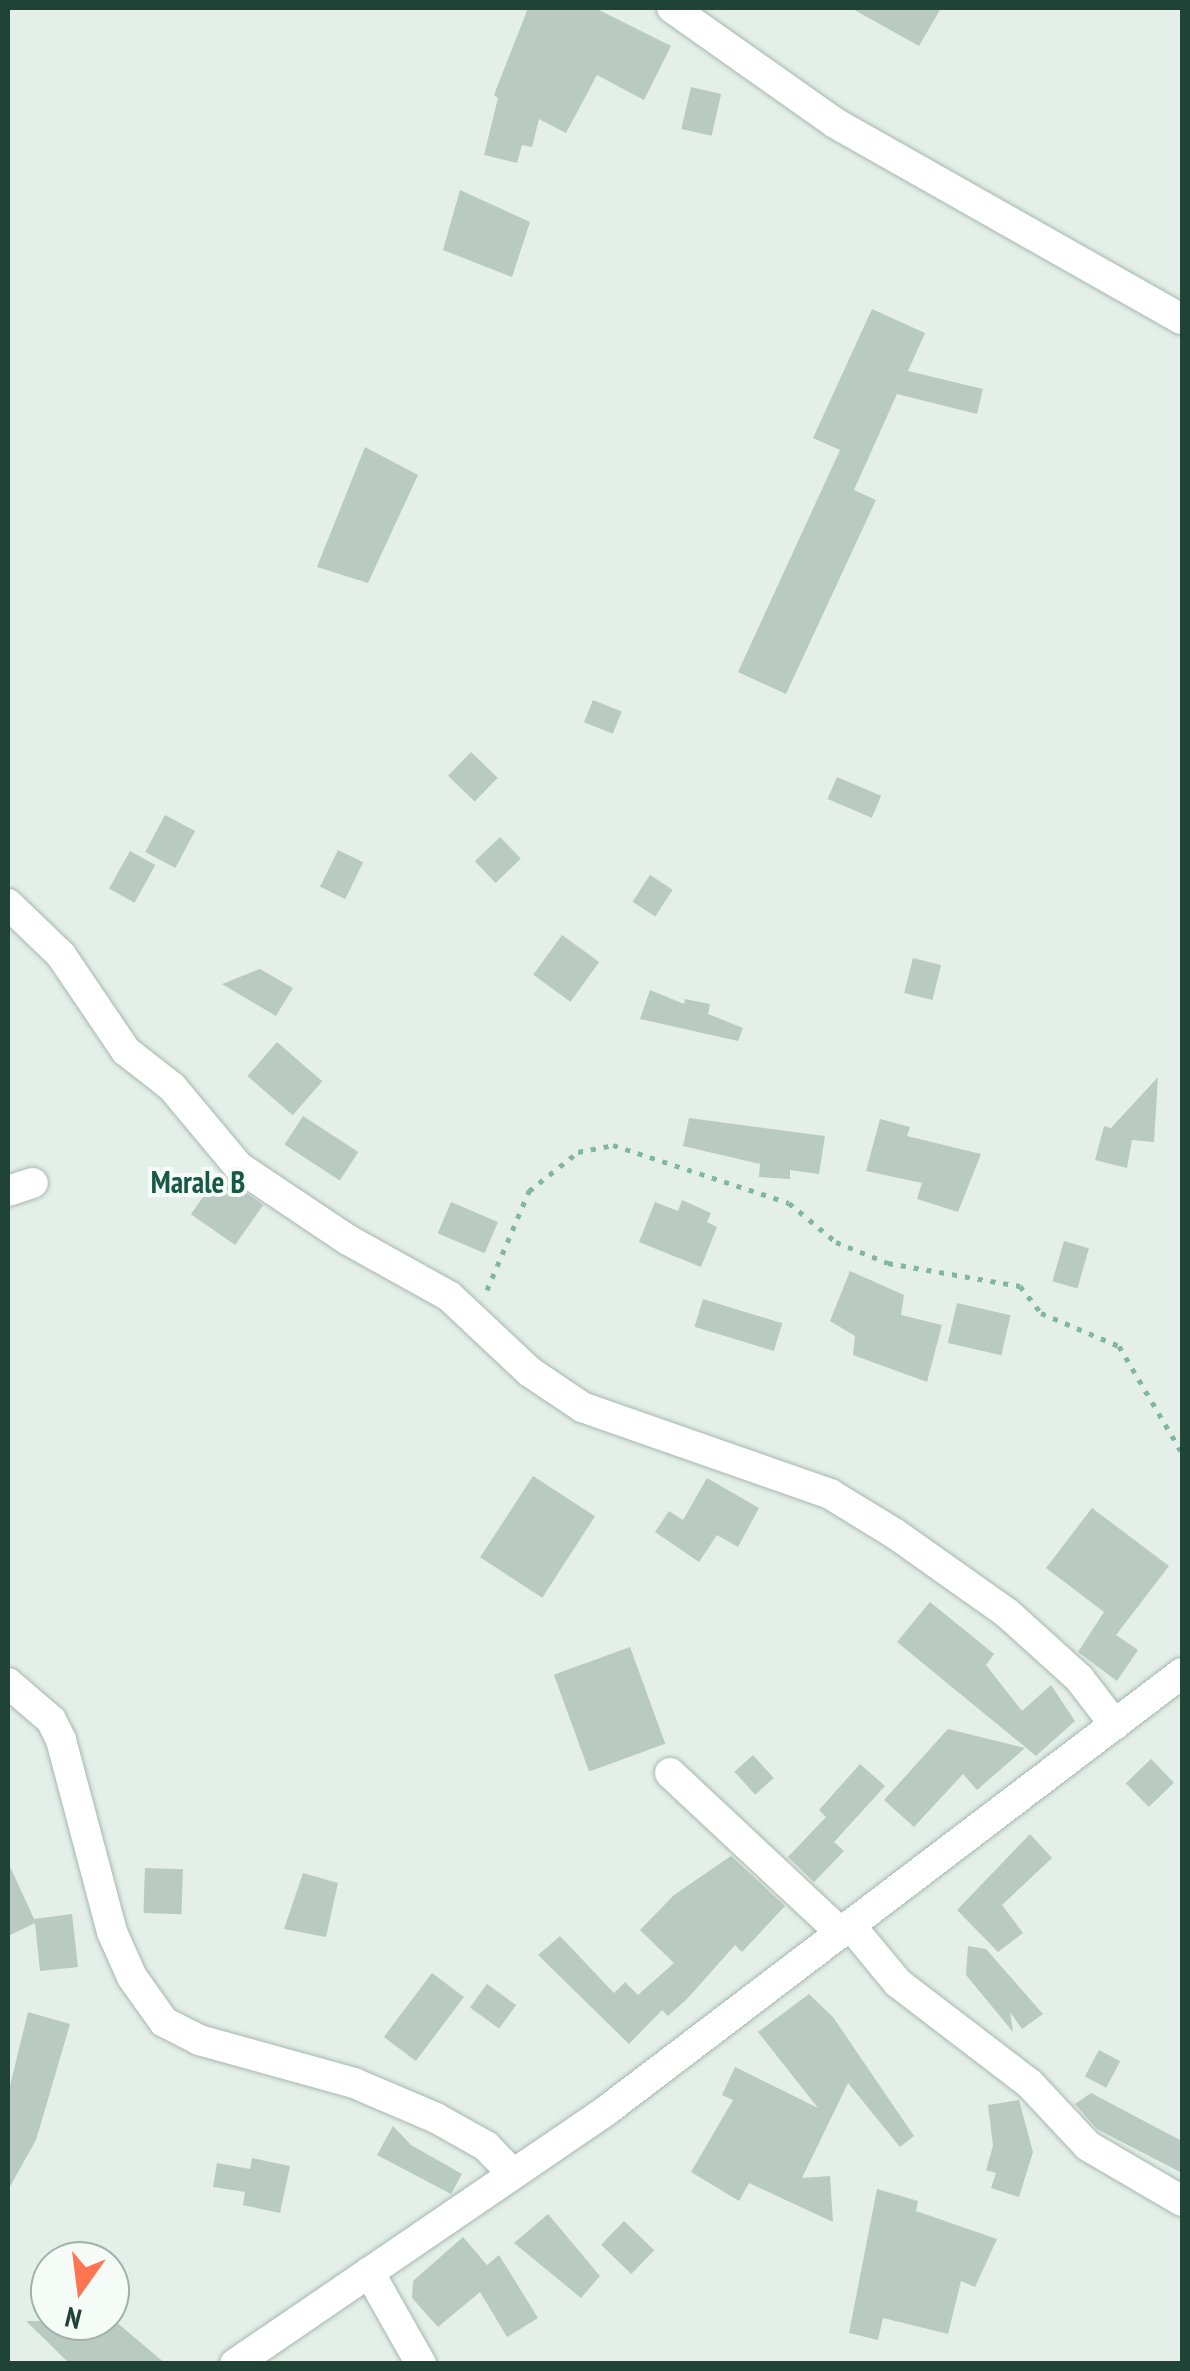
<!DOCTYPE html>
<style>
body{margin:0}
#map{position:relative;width:1190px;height:2371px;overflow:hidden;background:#e4efe9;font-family:"PT Sans Narrow",sans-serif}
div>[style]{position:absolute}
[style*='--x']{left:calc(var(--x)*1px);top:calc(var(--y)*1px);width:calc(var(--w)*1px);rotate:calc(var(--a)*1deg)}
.building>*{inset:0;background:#b8cac2;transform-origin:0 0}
.path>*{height:5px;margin-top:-2.5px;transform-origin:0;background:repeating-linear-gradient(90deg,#80b6a3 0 5px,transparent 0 13px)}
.roads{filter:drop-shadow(0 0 2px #a5b8b0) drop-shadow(0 0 2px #a5b8b0)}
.minor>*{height:30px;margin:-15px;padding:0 15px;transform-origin:15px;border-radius:15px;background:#fff}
span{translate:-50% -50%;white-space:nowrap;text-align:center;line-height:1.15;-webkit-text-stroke:8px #f5fbf7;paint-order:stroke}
.quarter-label{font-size:30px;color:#195846;font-weight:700}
.frame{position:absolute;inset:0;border:10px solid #204338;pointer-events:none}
.north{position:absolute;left:30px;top:2241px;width:100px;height:100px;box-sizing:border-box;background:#f5fbf7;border:2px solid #a0b1ab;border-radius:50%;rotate:194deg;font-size:28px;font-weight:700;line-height:40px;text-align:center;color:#204338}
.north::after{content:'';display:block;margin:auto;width:35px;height:45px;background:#ff7551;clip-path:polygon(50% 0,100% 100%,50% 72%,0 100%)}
</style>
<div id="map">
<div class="building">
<i style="clip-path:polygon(528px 8px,595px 8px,671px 46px,644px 100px,597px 75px,566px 133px,539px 119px,532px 147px,522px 145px,517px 163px,484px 155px,498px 98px,494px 95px)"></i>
<i style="clip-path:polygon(851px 8px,941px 8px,919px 46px)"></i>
<i style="left:691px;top:87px;width:31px;height:43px;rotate:13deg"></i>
<i style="clip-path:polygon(460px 190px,530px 222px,512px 277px,443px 250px)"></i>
<i style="clip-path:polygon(872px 309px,925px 333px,908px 371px,983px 389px,977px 414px,897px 394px,854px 490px,876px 500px,786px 694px,738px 672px,840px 450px,813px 438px)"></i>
<i style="clip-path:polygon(365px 447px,418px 475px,368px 583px,317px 567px)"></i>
<i style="left:593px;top:700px;width:31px;height:24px;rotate:22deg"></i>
<i style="left:471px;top:752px;width:37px;height:33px;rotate:44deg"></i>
<i style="left:837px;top:777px;width:48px;height:24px;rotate:23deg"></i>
<i style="left:165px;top:815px;width:34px;height:42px;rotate:28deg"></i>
<i style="left:500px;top:837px;width:30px;height:35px;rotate:46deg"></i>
<i style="left:338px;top:850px;width:28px;height:41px;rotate:26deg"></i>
<i style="left:130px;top:851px;width:29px;height:43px;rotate:29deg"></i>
<i style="left:650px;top:875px;width:27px;height:32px;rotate:33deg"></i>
<i style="left:562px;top:935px;width:46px;height:49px;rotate:36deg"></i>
<i style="left:913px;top:958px;width:29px;height:36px;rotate:14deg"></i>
<i style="clip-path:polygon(260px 969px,293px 988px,276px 1016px,222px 984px)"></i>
<i style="clip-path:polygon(650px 990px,684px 1004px,685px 999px,710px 1004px,708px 1014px,743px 1028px,738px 1041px,640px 1019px)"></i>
<i style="left:277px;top:1042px;width:60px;height:45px;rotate:41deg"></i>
<i style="clip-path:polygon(1158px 1077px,1154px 1142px,1132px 1140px,1127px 1168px,1095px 1160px,1104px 1126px,1111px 1128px)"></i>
<i style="left:303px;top:1116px;width:66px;height:34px;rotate:33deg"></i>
<i style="clip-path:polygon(689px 1118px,825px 1136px,819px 1174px,790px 1170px,790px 1179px,759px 1177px,760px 1164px,683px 1146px)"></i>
<i style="clip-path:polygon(880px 1119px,910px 1127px,907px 1136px,981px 1154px,958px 1212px,917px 1199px,922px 1183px,866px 1171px)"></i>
<i style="left:219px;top:1174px;width:54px;height:49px;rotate:35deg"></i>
<i style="clip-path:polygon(682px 1200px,711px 1213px,707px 1222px,717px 1227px,701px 1267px,639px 1242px,655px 1202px,678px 1211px)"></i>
<i style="left:451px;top:1202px;width:51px;height:34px;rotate:23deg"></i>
<i style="left:1064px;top:1241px;width:26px;height:42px;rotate:16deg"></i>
<i style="clip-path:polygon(850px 1271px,904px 1295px,901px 1315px,942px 1325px,927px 1382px,853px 1355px,855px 1336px,830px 1321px)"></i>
<i style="left:703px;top:1299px;width:83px;height:29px;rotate:17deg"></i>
<i style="left:957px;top:1303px;width:55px;height:41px;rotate:13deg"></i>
<i style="left:533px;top:1476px;width:74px;height:97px;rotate:33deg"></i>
<i style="clip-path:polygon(707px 1478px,759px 1508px,738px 1547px,717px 1535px,699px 1562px,655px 1532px,669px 1511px,683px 1520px)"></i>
<i style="clip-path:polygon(1092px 1508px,1169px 1566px,1116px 1635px,1138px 1650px,1117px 1681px,1078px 1652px,1104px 1612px,1046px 1568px)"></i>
<i style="clip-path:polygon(930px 1602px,994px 1654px,986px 1665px,1022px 1711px,1051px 1685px,1075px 1721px,1036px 1756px,897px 1642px)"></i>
<i style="left:630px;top:1647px;width:103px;height:81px;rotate:70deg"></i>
<i style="clip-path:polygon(948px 1729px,1025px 1748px,977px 1790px,963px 1774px,914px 1827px,884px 1800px)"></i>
<i style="left:753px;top:1755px;width:31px;height:25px;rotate:48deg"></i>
<i style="left:1151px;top:1759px;width:33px;height:35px;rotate:46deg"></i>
<i style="clip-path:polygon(860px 1764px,885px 1786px,834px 1842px,844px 1851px,814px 1882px,788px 1857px,826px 1817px,819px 1810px)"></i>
<i style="clip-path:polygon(1030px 1834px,1052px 1858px,1002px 1905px,1023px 1933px,998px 1952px,957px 1910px)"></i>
<i style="clip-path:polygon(731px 1856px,785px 1906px,742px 1952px,735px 1945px,687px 1999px,668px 2016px,662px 2010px,629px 2044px,538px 1955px,560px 1936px,614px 1993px,625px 1982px,638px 1995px,674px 1963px,640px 1930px,674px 1895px)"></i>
<i style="clip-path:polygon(8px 1862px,34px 1919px,72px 1914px,78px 1967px,40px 1971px,35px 1923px,8px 1936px)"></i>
<i style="left:145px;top:1868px;width:38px;height:45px;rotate:2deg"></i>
<i style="clip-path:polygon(303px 1873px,338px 1883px,326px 1937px,284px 1929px)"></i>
<i style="clip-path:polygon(968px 1946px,986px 1949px,1043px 2014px,1022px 2029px,1010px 2012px,1013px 2032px,966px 1975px)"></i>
<i style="left:432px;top:1973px;width:40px;height:80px;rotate:37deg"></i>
<i style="left:487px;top:1984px;width:36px;height:29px;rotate:36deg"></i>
<i style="clip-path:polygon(809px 1994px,833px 2017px,914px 2136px,900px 2147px,848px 2083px,802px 2178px,830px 2176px,833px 2222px,749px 2183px,739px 2201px,691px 2172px,733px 2100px,722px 2095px,735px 2067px,818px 2108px,758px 2032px)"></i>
<i style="clip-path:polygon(28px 2012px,70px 2024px,36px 2140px,8px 2190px,8px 2094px)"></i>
<i style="left:1099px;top:2050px;width:24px;height:30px;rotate:28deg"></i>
<i style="clip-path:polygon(1091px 2093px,1182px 2141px,1182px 2173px,1097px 2129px,1075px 2104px)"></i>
<i style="clip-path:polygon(1019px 2100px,1033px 2152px,1019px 2197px,991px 2188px,996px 2173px,986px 2170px,993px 2146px,988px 2105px)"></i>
<i style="clip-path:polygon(393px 2126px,411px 2145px,462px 2174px,451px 2194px,377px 2155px)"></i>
<i style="clip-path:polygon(252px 2158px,290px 2166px,280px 2213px,243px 2205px,245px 2192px,213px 2187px,217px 2163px,250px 2169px)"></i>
<i style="clip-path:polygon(877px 2189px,918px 2201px,916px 2211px,997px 2239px,975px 2287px,961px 2281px,948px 2334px,883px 2318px,878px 2340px,849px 2333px)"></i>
<i style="clip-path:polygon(548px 2214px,600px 2276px,581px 2298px,514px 2243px)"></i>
<i style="left:624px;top:2221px;width:42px;height:33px;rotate:44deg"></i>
<i style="clip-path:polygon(463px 2237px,487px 2265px,499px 2255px,538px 2318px,507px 2337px,480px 2292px,438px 2327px,412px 2298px,413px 2281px)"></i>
<i style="clip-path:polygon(26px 2321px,115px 2321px,166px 2364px,70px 2364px)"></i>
</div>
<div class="path">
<i style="--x:487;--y:1290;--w:108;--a:-67"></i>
<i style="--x:529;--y:1191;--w:63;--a:-38.5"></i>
<i style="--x:578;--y:1152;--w:36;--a:-11"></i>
<i style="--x:613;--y:1145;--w:185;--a:18.2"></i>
<i style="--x:789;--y:1203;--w:61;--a:39.7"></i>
<i style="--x:836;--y:1242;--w:56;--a:22"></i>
<i style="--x:888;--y:1263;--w:134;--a:9.9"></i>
<i style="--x:1020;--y:1286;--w:34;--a:52"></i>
<i style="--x:1041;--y:1313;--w:85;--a:22.9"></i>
<i style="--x:1119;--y:1346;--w:124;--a:59.5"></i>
</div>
<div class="roads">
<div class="minor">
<i style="--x:672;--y:8;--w:199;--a:35.2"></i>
<i style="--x:835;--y:123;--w:399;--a:29.5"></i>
<i style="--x:8;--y:904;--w:74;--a:43.9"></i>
<i style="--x:61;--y:955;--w:116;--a:55.9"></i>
<i style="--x:126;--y:1051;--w:58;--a:38"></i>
<i style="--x:172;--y:1087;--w:104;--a:50.1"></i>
<i style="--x:239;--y:1167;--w:131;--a:33.8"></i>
<i style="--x:348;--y:1240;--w:115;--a:29"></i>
<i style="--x:449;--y:1296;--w:111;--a:43.2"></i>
<i style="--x:530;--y:1372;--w:63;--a:33.9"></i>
<i style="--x:582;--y:1407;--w:263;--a:19.3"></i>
<i style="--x:830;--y:1494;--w:75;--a:31.4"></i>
<i style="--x:894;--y:1533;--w:138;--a:35.3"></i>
<i style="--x:1007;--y:1613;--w:97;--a:42.1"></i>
<i style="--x:1079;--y:1678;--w:59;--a:52.5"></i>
<i style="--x:8;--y:1191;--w:26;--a:-18"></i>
<i style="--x:8;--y:1683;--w:57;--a:40.7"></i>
<i style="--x:51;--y:1720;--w:22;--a:63"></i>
<i style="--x:61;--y:1740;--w:199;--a:75.1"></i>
<i style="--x:112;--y:1932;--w:49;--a:66"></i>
<i style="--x:132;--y:1977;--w:55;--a:54.6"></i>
<i style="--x:164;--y:2022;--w:39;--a:27"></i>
<i style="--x:199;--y:2040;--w:161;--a:15.5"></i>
<i style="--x:354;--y:2083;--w:89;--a:23.1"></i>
<i style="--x:436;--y:2118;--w:57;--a:29.2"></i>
<i style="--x:486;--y:2146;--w:39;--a:46"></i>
<i style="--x:670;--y:1773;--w:234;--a:43.1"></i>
<i style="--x:850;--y:1925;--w:75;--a:50.4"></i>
<i style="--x:898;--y:1983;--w:165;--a:37.4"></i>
<i style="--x:1029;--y:2083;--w:86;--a:46.9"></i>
<i style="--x:1088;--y:2146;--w:109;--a:30.3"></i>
<i style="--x:369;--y:2272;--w:106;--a:60.5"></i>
<i style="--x:235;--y:2364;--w:450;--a:-34.3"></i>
<i style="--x:607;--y:2110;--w:722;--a:-37.23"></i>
</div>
</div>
<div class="quarter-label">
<span style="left:198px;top:1182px">Marale B</span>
</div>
<div class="frame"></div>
<div class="north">N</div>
</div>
